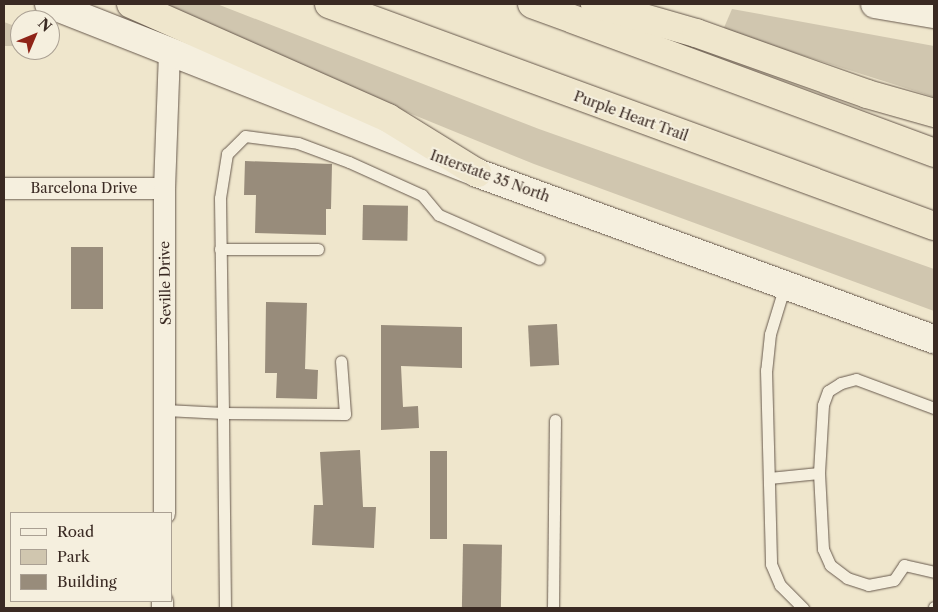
<!DOCTYPE html>
<style>
body{margin:0}
#map{position:relative;width:938px;height:612px;overflow:hidden;background:#efe6cc;font-family:"Libre Caslon Text",serif}
div>[style]{position:absolute}
[style*='--x']{left:calc(var(--x)*1px);top:calc(var(--y)*1px);width:calc(var(--w)*1px);rotate:calc(var(--a)*1deg)}
.green>*{inset:0;background:#d0c6af}
.building>*{inset:0;background:#988c7b;transform-origin:0 0}
.roads{filter:drop-shadow(0 0 1px #67594d) drop-shadow(0 0 1px #67594d)}
.lane>*{height:11px;margin:-5.5px;padding:0 5.5px;transform-origin:5.5px;border-radius:5.5px;background:#f5efde}
.street>*{height:21px;margin:-10.5px;padding:0 10.5px;transform-origin:10.5px;border-radius:10.5px;background:#f5efde}
.secondary>*{height:28px;margin:-14px;padding:0 14px;transform-origin:14px;border-radius:14px;background:#f5efde}
.highway>*{height:28px;margin:-14px;padding:0 14px;transform-origin:14px;border-radius:14px;background:#efe6cc}
span{translate:-50% -50%;white-space:nowrap;text-align:center;line-height:1.15;-webkit-text-stroke:4px #f5efde;paint-order:stroke}
.street-label{font-size:14px;color:#3a2a23}
.frame{position:absolute;inset:0;border:5px solid #3a2a23;pointer-events:none}
.legend{position:absolute;left:10px;top:512px;width:162px;height:90px;box-sizing:border-box;background:#f5efde;border:1px solid #aaa093;margin:0;padding:6px 9px;list-style:none;font-size:15px;color:#3a2a23}
.legend li{display:flex;align-items:center;gap:10px;height:25px}
.legend b{width:25px;border:1px solid #aaa093}
.north{position:absolute;left:10px;top:10px;width:50px;height:50px;box-sizing:border-box;background:#f5efde;border:1px solid #aaa093;border-radius:50%;rotate:45deg;font-size:14px;font-weight:700;line-height:20px;text-align:center;color:#3a2a23}
.north::after{content:'';display:block;margin:auto;width:18px;height:22px;background:#8f2418;clip-path:polygon(50% 0,100% 100%,50% 72%,0 100%)}
</style>
<div id="map">
<div class="green">
<i style="clip-path:polygon(160px 4px,217px 4px,539px 129px,934px 269px,934px 311px,534px 164px,321px 77px)"></i>
<i style="clip-path:polygon(732px 9px,934px 46px,934px 97px,723px 30px)"></i>
<i style="clip-path:polygon(4px 22px,20px 28px,20px 46px,4px 46px)"></i>
</div>
<div class="building">
<i style="clip-path:polygon(245px 161px,332px 164px,331px 209px,326px 209px,326px 235px,255px 233px,256px 195px,244px 195px)"></i>
<i style="left:363px;top:205px;width:45px;height:35px;rotate:1deg"></i>
<i style="left:71px;top:247px;width:32px;height:62px"></i>
<i style="clip-path:polygon(266px 302px,307px 303px,305px 369px,318px 370px,317px 399px,276px 398px,277px 373px,265px 373px)"></i>
<i style="left:557px;top:324px;width:41px;height:29px;rotate:87deg"></i>
<i style="clip-path:polygon(381px 325px,462px 327px,462px 368px,401px 366px,403px 407px,418px 406px,419px 428px,381px 430px)"></i>
<i style="clip-path:polygon(360px 450px,363px 507px,376px 507px,374px 548px,312px 545px,314px 505px,323px 505px,320px 452px)"></i>
<i style="left:430px;top:451px;width:17px;height:88px"></i>
<i style="left:463px;top:544px;width:39px;height:64px;rotate:1deg"></i>
</div>
<div class="roads">
<div class="lane">
<i style="--x:220;--y:249;--w:98;--a:0"></i>
<i style="--x:785;--y:285;--w:51;--a:107"></i>
<i style="--x:770;--y:334;--w:36;--a:96"></i>
<i style="--x:766;--y:370;--w:194;--a:88.5"></i>
<i style="--x:771;--y:564;--w:23;--a:67"></i>
<i style="--x:780;--y:585;--w:33;--a:45"></i>
<i style="--x:934;--y:408;--w:83;--a:-159.6"></i>
<i style="--x:856;--y:379;--w:16;--a:165"></i>
<i style="--x:841;--y:383;--w:15;--a:148"></i>
<i style="--x:828;--y:391;--w:15;--a:110"></i>
<i style="--x:823;--y:405;--w:68;--a:93.4"></i>
<i style="--x:819;--y:473;--w:76;--a:87"></i>
<i style="--x:823;--y:549;--w:17;--a:66"></i>
<i style="--x:830;--y:565;--w:21;--a:37"></i>
<i style="--x:847;--y:578;--w:22;--a:18"></i>
<i style="--x:868;--y:585;--w:26;--a:-11"></i>
<i style="--x:894;--y:580;--w:18;--a:-56"></i>
<i style="--x:904;--y:565;--w:31;--a:13"></i>
<i style="--x:166;--y:410;--w:57;--a:3"></i>
<i style="--x:223;--y:413;--w:215;--a:-90.8"></i>
<i style="--x:220;--y:198;--w:45;--a:-81"></i>
<i style="--x:227;--y:154;--w:25;--a:-45"></i>
<i style="--x:245;--y:136;--w:53;--a:7.5"></i>
<i style="--x:298;--y:143;--w:54;--a:20.4"></i>
<i style="--x:349;--y:162;--w:80;--a:24.3"></i>
<i style="--x:422;--y:195;--w:26;--a:50"></i>
<i style="--x:439;--y:215;--w:109;--a:23.7"></i>
<i style="--x:769;--y:478;--w:50;--a:-5.7"></i>
<i style="--x:225;--y:608;--w:195;--a:-90.6"></i>
<i style="--x:223;--y:413;--w:122;--a:0.5"></i>
<i style="--x:345;--y:414;--w:53;--a:-94.3"></i>
<i style="--x:553;--y:608;--w:188;--a:-89.4"></i>
<i style="--x:934;--y:608;--w:1;--a:-90"></i>
</div>
<div class="street">
<i style="--x:4;--y:188;--w:160;--a:0"></i>
<i style="--x:164;--y:513;--w:325;--a:-90"></i>
<i style="--x:164;--y:188;--w:136;--a:-87.9"></i>
<i style="--x:162;--y:608;--w:7;--a:-90"></i>
</div>
<div class="secondary">
<i style="--x:49;--y:4;--w:460;--a:21.5"></i>
<i style="--x:477;--y:173;--w:486;--a:20"></i>
<i style="--x:875;--y:4;--w:60;--a:9.6"></i>
</div>
<div class="highway">
<i style="--x:131;--y:4;--w:281;--a:23.9"></i>
<i style="--x:388;--y:118;--w:105;--a:31.7"></i>
<i style="--x:329;--y:4;--w:644;--a:20.15"></i>
<i style="--x:532;--y:4;--w:429;--a:20.3"></i>
<i style="--x:595;--y:4;--w:105;--a:16"></i>
<i style="--x:696;--y:33;--w:182;--a:19.6"></i>
<i style="--x:867;--y:94;--w:70;--a:15.8"></i>
</div>
</div>
<div class="street-label">
<span style="left:631px;top:116px;rotate:20deg">Purple Heart Trail</span>
<span style="left:490px;top:176px;rotate:20deg">Interstate 35 North</span>
<span style="left:84px;top:188px">Barcelona Drive</span>
<span style="left:165px;top:283px;rotate:-91deg">Seville Drive</span>
</div>
<div class="frame"></div>
<ul class="legend">
<li><b style="height:6px;background:#f5efde"></b>Road</li>
<li><b style="height:14px;background:#d0c6af"></b>Park</li>
<li><b style="height:14px;background:#988c7b"></b>Building</li>
</ul>
<div class="north">N</div>
</div>
